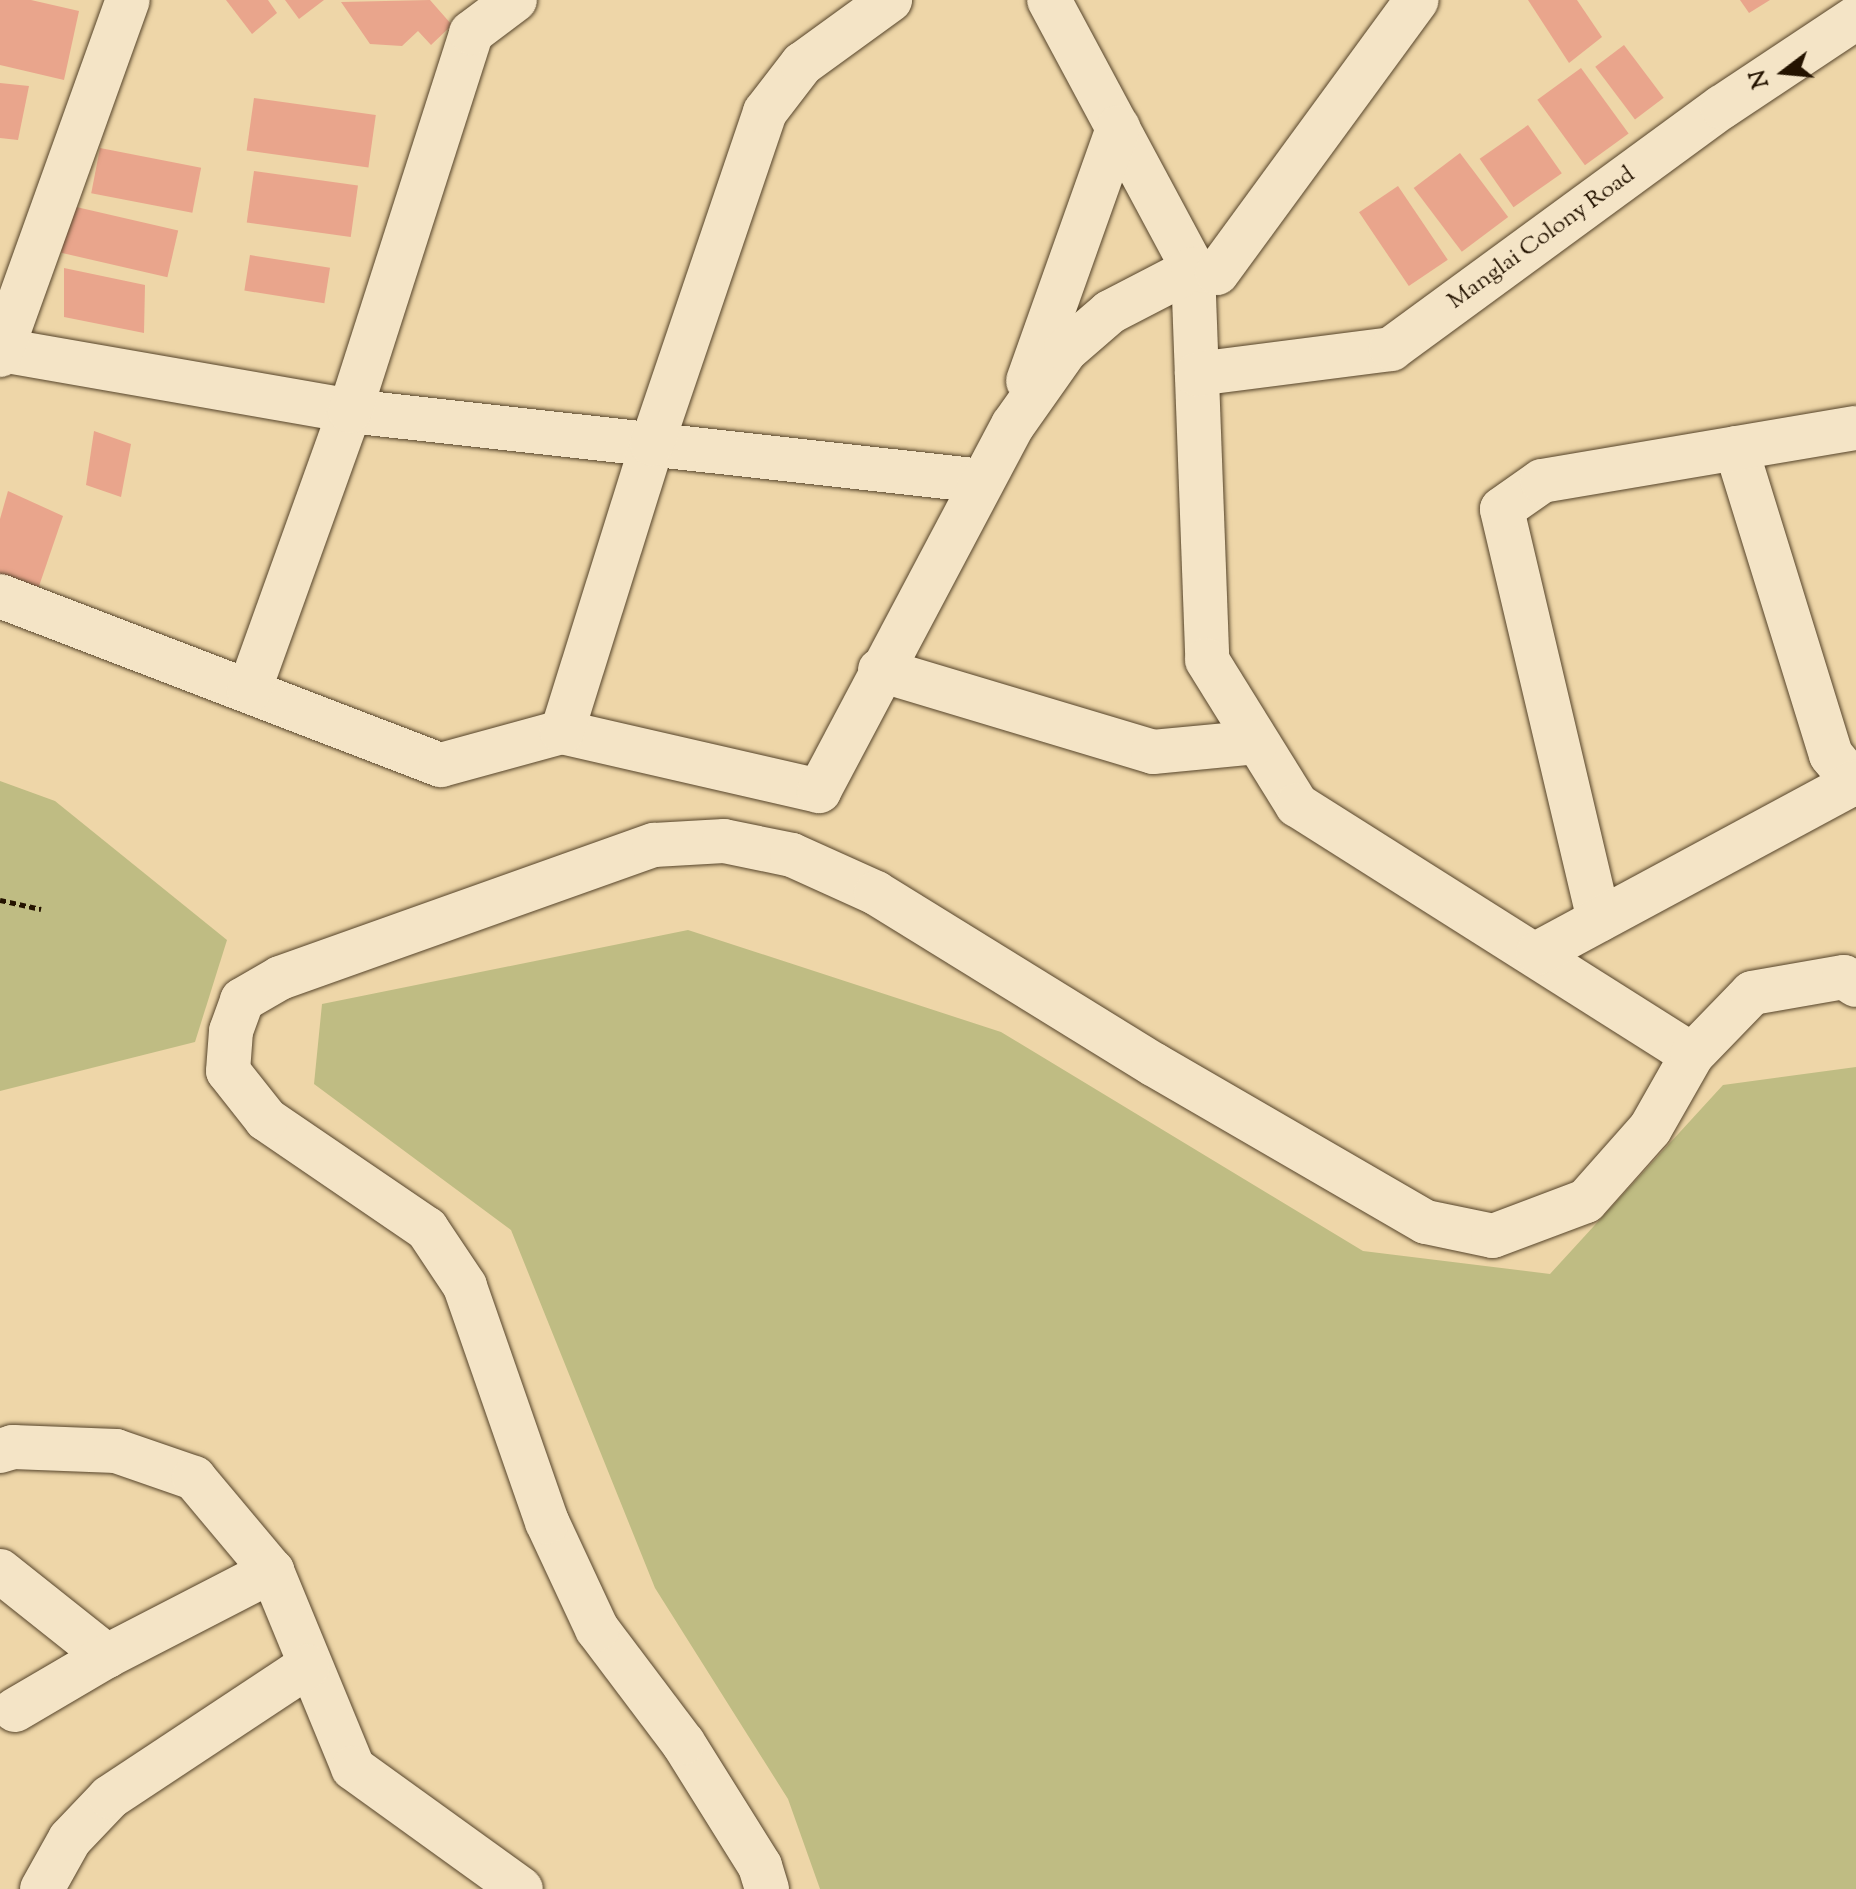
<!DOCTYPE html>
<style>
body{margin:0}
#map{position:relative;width:1856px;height:1889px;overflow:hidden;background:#eed6a8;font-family:"Sorts Mill Goudy",serif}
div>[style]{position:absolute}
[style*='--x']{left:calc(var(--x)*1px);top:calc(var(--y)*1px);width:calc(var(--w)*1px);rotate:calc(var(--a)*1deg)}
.green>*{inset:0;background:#bfbc83}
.building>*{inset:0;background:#e9a58c;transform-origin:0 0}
.path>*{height:5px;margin-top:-2.5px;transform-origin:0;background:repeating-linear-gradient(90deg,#241300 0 6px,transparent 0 10px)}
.roads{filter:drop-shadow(0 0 2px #56442a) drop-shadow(0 0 2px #56442a)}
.minor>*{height:44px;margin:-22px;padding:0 22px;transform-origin:22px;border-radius:22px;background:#f4e4c6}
span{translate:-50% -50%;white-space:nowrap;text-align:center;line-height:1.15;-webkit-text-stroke:6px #f4e4c6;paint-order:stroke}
.street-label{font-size:24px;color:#241300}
.north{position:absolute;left:1744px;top:32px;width:80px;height:80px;-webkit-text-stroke:6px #f4e4c6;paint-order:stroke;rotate:254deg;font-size:22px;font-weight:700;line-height:32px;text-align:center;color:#241300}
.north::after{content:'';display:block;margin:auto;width:28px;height:36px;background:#241300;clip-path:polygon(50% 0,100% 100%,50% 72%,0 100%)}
</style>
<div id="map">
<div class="green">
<i style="clip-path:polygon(0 781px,55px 801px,227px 940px,195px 1042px,0 1091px)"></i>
<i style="clip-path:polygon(688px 930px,1001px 1032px,1363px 1251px,1550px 1274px,1723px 1085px,1856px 1067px,1856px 1889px,820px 1889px,788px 1799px,655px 1588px,511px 1230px,314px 1084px,322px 1004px)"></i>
</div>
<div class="building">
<i style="clip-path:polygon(0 0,31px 0,79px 11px,64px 80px,0 65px)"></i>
<i style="clip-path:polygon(226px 0,268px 0,277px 13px,252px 34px)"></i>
<i style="clip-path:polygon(285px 0,324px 0,299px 19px)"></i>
<i style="clip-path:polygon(430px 0,452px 25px,431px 45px,418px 31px,402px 46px,370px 44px,341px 2px)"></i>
<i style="clip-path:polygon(1528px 0,1577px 0,1602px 37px,1569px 63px)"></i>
<i style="clip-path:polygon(1740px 0,1770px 0,1749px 13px)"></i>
<i style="left:1624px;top:45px;width:66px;height:36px;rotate:53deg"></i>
<i style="left:1581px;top:68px;width:81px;height:54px;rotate:54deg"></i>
<i style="clip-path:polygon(0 83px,29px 86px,18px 140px,0 138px)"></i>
<i style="left:254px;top:98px;width:123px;height:53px;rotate:8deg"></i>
<i style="left:1528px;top:125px;width:59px;height:59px;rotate:55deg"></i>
<i style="left:100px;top:148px;width:103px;height:46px;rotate:11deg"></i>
<i style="left:1460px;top:153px;width:80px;height:58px;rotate:53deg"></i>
<i style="left:254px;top:171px;width:105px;height:52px;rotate:8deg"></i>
<i style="left:1398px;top:186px;width:89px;height:47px;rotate:56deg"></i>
<i style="left:72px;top:206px;width:109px;height:48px;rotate:13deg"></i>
<i style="left:250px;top:255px;width:81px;height:36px;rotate:9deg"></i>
<i style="clip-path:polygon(64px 268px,145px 285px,144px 333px,64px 317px)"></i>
<i style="clip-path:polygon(94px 431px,131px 444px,121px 497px,86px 485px)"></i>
<i style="clip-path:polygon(8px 491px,63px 516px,36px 595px,0 577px,0 519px)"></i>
</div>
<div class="path">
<i style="--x:0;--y:900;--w:42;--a:12.4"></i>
</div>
<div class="roads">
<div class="minor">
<i style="--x:1049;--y:0;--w:305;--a:61.8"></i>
<i style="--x:1193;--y:269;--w:391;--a:87.9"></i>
<i style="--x:1207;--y:660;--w:171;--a:58.2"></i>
<i style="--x:1297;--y:805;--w:467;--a:32.3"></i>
<i style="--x:2;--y:350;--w:353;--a:9.9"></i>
<i style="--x:350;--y:411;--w:636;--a:6.32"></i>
<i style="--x:0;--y:355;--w:377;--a:-70.2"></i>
<i style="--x:1197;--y:374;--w:196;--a:-7.3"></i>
<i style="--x:1391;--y:349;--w:410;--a:-36.2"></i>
<i style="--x:1722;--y:107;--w:161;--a:-33.6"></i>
<i style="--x:1028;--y:381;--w:269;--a:-70.4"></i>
<i style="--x:1736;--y:448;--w:321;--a:72.8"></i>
<i style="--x:1831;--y:755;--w:39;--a:50"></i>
<i style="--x:0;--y:596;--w:472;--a:21"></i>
<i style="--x:441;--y:765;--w:125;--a:-15.3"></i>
<i style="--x:562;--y:732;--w:264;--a:12.9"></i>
<i style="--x:819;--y:791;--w:414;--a:-62.1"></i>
<i style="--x:1013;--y:425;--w:92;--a:-54.8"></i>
<i style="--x:1066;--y:350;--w:58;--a:-40.8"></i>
<i style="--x:1110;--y:312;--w:93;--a:-27.4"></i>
<i style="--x:1193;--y:269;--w:24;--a:9"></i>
<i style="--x:1217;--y:273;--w:338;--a:-53.8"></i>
<i style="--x:880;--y:670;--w:285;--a:16.7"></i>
<i style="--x:1153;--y:752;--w:104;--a:-5.5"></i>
<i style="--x:249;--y:691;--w:298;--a:-70.2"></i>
<i style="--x:350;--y:411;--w:397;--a:-72.2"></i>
<i style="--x:471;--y:33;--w:55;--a:-36.9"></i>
<i style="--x:562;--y:732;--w:302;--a:-72.6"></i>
<i style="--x:652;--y:444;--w:351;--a:-71.2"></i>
<i style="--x:765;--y:112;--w:61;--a:-52.4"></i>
<i style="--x:802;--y:64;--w:109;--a:-36"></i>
<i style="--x:1599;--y:920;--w:422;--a:-103.3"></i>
<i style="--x:1502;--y:509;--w:49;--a:-35"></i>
<i style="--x:1542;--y:481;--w:318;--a:-9.6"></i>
<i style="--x:1538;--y:953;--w:361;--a:-28.3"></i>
<i style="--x:0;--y:1451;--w:14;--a:-17"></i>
<i style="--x:13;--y:1447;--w:103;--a:2.2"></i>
<i style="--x:116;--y:1451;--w:83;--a:19.1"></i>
<i style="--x:194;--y:1478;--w:121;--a:50"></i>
<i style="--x:272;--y:1571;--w:213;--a:67.6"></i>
<i style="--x:353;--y:1768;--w:207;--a:35.8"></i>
<i style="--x:0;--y:1571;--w:137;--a:38.5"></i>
<i style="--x:15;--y:1710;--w:107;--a:-30.4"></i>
<i style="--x:107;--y:1656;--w:186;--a:-27.3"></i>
<i style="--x:42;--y:1889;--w:57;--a:-60.8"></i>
<i style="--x:70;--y:1839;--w:58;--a:-46.4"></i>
<i style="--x:110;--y:1797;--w:237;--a:-33.5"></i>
<i style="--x:767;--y:1889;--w:24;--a:-107"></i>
<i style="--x:760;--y:1866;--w:145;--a:-122"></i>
<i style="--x:683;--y:1743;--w:143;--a:-127"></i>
<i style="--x:597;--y:1629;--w:118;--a:-115"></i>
<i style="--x:547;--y:1522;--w:250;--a:-109.2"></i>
<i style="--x:465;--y:1286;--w:69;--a:-123.7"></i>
<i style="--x:427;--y:1229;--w:195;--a:-145.7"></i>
<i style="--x:266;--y:1119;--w:61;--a:-128.4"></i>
<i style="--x:228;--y:1071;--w:40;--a:-85.7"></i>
<i style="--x:231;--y:1031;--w:33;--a:-70"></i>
<i style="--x:242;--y:1000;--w:44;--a:-30.1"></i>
<i style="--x:280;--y:978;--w:397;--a:-19.6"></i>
<i style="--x:654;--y:845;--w:70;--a:-3.3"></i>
<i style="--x:724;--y:841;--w:69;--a:11.6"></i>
<i style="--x:792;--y:855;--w:92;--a:24.3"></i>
<i style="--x:876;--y:893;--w:326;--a:31.7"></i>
<i style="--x:1153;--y:1064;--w:315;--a:30.1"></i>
<i style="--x:1426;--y:1222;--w:68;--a:11.8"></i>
<i style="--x:1493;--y:1236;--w:99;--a:-20.6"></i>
<i style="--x:1586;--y:1201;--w:96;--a:-48.4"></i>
<i style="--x:1650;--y:1129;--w:85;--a:-60.4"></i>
<i style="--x:1692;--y:1055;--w:86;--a:-45.9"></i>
<i style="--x:1752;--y:993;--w:93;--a:-9.9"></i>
<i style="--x:1844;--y:977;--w:14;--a:34"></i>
</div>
</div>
<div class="street-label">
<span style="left:1542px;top:239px;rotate:-36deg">Manglai Colony Road</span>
</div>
<div class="north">N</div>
</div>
